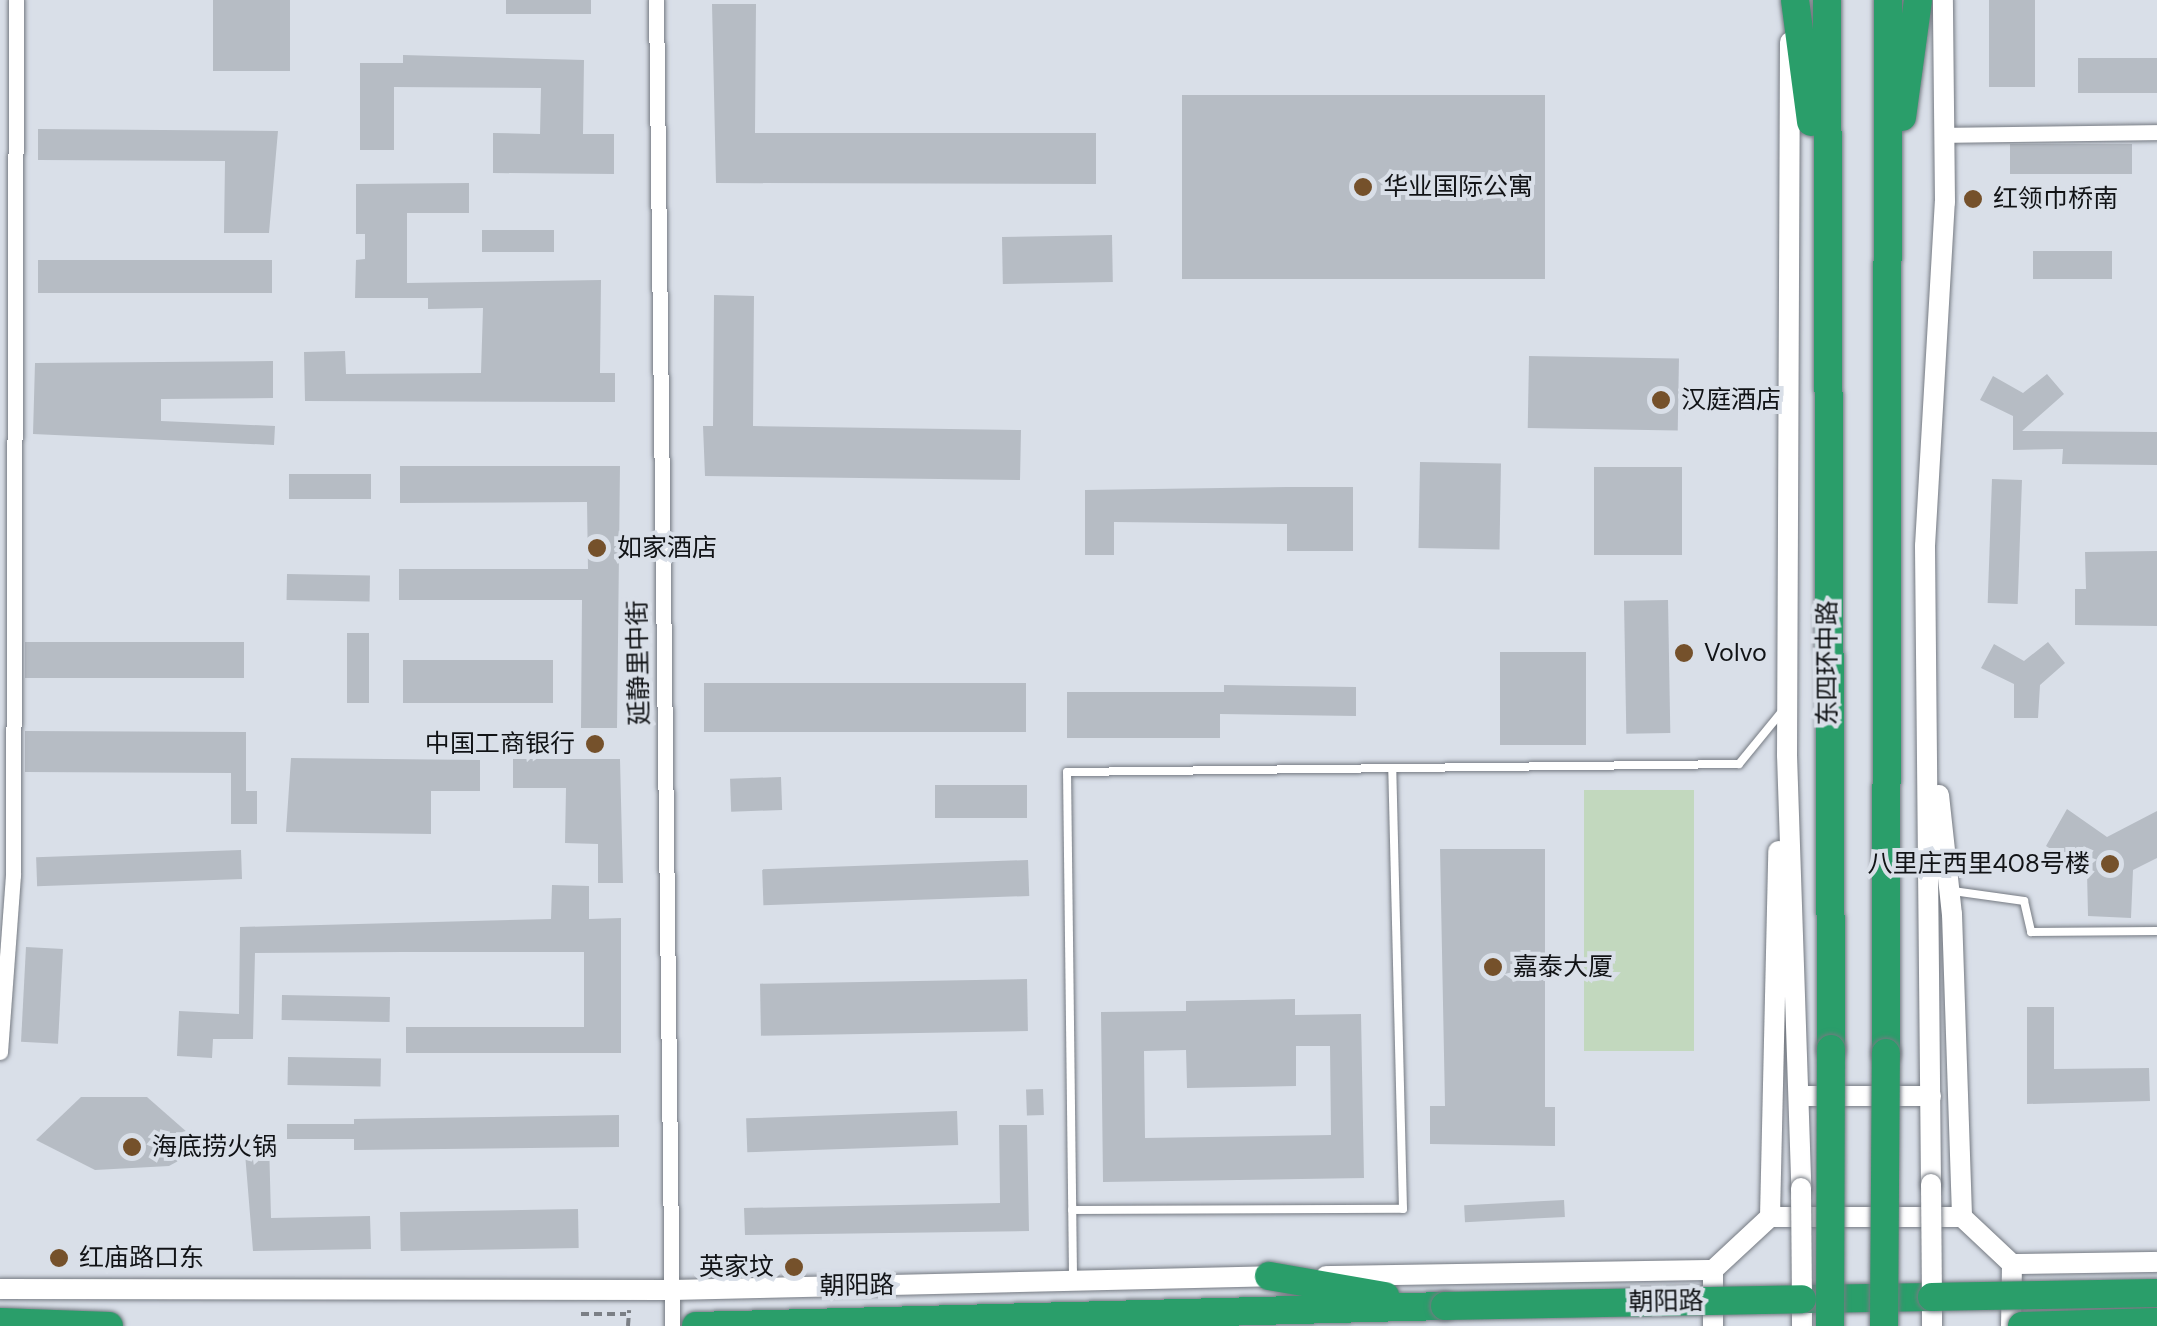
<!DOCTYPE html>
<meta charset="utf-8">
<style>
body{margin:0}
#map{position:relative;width:2157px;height:1326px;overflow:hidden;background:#d9dfe8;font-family:"DM Sans","Noto Sans SC",sans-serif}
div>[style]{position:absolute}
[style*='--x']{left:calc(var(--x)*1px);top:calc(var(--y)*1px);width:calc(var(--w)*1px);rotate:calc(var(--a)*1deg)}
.green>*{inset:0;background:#c2d8be;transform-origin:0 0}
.building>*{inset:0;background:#b6bcc4;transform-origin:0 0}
.path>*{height:4px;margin-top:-2px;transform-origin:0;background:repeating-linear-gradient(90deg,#7b7f85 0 8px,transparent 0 13px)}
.roads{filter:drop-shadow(0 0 2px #757a82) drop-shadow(0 0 2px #757a82)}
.lane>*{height:8px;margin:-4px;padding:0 4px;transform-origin:4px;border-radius:4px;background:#fff}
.street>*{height:15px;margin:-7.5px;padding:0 7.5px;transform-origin:7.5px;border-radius:7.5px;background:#fff}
.secondary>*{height:20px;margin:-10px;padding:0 10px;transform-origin:10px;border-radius:10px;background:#fff}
.highway>*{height:28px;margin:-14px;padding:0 14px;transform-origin:14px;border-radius:14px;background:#2a9e6a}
.bridges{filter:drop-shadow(0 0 2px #757a82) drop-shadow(0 0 2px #757a82)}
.secondary-bridge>*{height:20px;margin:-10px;padding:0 10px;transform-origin:10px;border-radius:10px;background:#fff}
.highway-bridge>*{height:28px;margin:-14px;padding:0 14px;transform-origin:14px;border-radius:14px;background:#2a9e6a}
.dots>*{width:28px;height:28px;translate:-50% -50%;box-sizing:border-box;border:5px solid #d9dfe8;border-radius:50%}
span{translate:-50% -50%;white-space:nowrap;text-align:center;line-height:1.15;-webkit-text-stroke:8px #d9dfe8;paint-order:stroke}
.poi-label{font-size:25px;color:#111316}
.left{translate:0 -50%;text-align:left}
.right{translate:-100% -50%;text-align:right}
.street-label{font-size:25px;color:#111316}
</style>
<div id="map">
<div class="green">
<i style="left:1584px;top:790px;width:110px;height:261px"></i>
</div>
<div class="building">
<i style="left:213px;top:0;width:77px;height:71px"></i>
<i style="left:506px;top:0;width:85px;height:14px"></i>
<i style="left:1989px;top:0;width:46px;height:87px"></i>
<i style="clip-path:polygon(712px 4px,756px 4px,755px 133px,1096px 133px,1096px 184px,716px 183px)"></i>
<i style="clip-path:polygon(403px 55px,584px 60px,583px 134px,614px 134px,614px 174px,493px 173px,493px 133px,540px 134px,541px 88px,394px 87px,394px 150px,360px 150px,360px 63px,403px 63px)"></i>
<i style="left:2078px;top:58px;width:79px;height:35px"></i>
<i style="left:1545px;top:95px;width:184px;height:363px;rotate:90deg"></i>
<i style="clip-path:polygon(38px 129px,278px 131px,269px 233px,224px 233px,225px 161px,38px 160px)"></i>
<i style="left:2132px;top:144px;width:30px;height:122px;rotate:90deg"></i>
<i style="clip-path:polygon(469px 183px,469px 213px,407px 213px,407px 283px,601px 280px,600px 373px,615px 373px,615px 402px,305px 401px,304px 352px,345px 351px,346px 374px,481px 373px,483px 308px,428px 309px,428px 298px,355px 298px,356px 260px,365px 259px,365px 234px,356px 234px,356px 184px)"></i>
<i style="left:554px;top:230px;width:22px;height:72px;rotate:90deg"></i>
<i style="left:1112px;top:235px;width:47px;height:110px;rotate:89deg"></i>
<i style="left:2033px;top:251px;width:79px;height:28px"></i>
<i style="left:272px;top:260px;width:33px;height:234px;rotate:90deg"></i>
<i style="clip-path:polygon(714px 295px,754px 296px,753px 426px,1021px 430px,1020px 480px,705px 476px,703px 426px,713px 426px)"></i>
<i style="left:1529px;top:356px;width:150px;height:72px;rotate:1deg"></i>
<i style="clip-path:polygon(273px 361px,273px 398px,161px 399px,161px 421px,275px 426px,274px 445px,33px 434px,35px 363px)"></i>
<i style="clip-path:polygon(2047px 374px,2064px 394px,2022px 431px,2157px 432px,2157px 465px,2062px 464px,2063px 449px,2013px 450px,2013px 416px,1980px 400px,1993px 376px,2023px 393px)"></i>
<i style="left:1420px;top:462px;width:81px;height:86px;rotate:1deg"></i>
<i style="clip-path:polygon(400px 466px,620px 466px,617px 728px,581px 728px,582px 600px,399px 600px,399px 569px,588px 569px,587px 502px,400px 503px)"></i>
<i style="left:1594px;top:467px;width:88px;height:88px"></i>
<i style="left:289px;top:474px;width:82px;height:25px"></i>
<i style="left:1992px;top:479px;width:30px;height:124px;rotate:2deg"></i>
<i style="clip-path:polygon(1287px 487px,1353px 487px,1353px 551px,1287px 551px,1287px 524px,1114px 522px,1114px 555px,1085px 555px,1085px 490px)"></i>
<i style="clip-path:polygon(2157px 551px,2157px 626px,2075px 625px,2075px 589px,2086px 589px,2085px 552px)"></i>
<i style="left:287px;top:574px;width:83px;height:26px;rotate:1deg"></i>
<i style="left:1668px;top:600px;width:133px;height:44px;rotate:89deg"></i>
<i style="left:347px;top:633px;width:22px;height:70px"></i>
<i style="left:25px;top:642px;width:219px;height:36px"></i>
<i style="clip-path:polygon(2048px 642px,2065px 663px,2040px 685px,2038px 718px,2014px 718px,2014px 684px,1981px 668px,1994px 644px,2024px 661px)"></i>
<i style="left:1500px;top:652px;width:86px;height:93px"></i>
<i style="left:403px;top:660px;width:150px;height:43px"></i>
<i style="left:704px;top:683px;width:322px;height:49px"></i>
<i style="clip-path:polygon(1224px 685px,1356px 687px,1356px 716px,1220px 714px,1220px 738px,1067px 738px,1067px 692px,1224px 692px)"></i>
<i style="clip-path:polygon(25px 731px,246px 732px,246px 791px,257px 791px,257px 824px,231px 824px,231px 773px,25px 772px)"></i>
<i style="clip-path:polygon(291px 758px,480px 760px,480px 791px,431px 791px,431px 834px,286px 832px)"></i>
<i style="clip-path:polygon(513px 759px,620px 759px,623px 883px,598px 883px,598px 844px,565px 843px,566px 788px,513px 788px)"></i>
<i style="left:781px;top:777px;width:33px;height:51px;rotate:88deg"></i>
<i style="left:935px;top:785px;width:92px;height:33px"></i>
<i style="clip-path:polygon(2067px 809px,2107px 837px,2157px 811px,2157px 858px,2133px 870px,2131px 918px,2088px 916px,2087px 872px,2046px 846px)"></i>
<i style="clip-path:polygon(1440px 849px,1545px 849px,1545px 1107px,1555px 1107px,1555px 1146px,1430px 1144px,1430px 1106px,1445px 1106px)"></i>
<i style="left:241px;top:850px;width:29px;height:205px;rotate:88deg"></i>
<i style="left:1028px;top:860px;width:36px;height:266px;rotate:88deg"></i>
<i style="clip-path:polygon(552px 885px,589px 886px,589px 919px,621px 918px,621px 1053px,406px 1053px,406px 1027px,584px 1027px,584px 952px,403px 952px,255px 953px,253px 1039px,213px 1039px,212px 1058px,177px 1056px,179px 1011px,239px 1014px,240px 927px,551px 919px)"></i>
<i style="left:26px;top:947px;width:37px;height:95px;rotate:3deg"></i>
<i style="left:1027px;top:979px;width:52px;height:267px;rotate:89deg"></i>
<i style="left:282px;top:995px;width:108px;height:25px;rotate:1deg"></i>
<i style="clip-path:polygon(evenodd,1295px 999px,1295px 1015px,1361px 1014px,1364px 1178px,1103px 1182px,1101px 1012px,1186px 1011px,1186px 1001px,1295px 999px,1296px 1046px,1330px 1046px,1331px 1135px,1145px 1138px,1144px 1051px,1186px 1050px,1187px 1088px,1296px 1086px,1296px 1046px)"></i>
<i style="clip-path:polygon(2027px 1007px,2054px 1007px,2054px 1069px,2149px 1068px,2150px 1101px,2027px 1104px)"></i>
<i style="left:288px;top:1057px;width:93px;height:28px;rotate:1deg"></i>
<i style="left:1043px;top:1089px;width:26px;height:17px;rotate:88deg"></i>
<i style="clip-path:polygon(81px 1097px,147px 1097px,204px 1147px,169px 1166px,95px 1170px,36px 1140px)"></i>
<i style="left:957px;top:1111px;width:34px;height:211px;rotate:88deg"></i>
<i style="clip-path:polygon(619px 1115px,619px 1147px,354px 1150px,354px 1139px,287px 1139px,287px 1124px,354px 1124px,354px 1119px)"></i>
<i style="clip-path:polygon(999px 1125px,1027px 1125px,1029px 1231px,745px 1235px,744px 1208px,1000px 1203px)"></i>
<i style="clip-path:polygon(244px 1141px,269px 1141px,271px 1218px,370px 1216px,371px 1249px,253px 1251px)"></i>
<i style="left:1564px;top:1200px;width:17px;height:100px;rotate:87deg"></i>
<i style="left:578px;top:1209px;width:39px;height:178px;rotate:89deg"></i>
</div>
<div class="path">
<i style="--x:581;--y:1314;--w:45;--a:0"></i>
<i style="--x:628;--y:1326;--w:16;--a:-86"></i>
</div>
<div class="roads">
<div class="lane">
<i style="--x:1953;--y:891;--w:72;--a:8"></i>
<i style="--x:2024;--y:901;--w:32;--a:77"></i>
<i style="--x:2031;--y:932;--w:126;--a:-0.5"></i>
<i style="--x:1072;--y:1210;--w:331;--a:-0.2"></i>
<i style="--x:1403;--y:1209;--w:441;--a:-91.4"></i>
<i style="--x:1073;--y:1276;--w:504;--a:-90.68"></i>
<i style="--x:1067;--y:772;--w:672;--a:-0.68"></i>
<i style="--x:1739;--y:764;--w:70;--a:-50.8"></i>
</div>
<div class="street">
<i style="--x:656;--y:0;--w:1326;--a:89.31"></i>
<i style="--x:1943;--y:135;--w:214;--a:-0.8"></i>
<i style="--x:0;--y:1052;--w:177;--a:-85.8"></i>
<i style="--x:13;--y:875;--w:875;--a:-89.8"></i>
</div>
<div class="secondary">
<i style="--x:1790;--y:42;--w:713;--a:90.24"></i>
<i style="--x:1787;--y:755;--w:433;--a:88.1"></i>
<i style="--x:1939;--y:795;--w:120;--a:83.8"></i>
<i style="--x:1952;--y:914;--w:303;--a:88.1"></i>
<i style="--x:1800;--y:1096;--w:131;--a:0"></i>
<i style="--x:1931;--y:1184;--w:638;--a:-90.54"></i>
<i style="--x:1925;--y:546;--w:345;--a:-86.7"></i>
<i style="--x:1945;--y:202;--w:202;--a:-90.6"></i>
<i style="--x:1770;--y:1217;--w:366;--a:-88.7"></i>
<i style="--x:2012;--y:1264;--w:145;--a:-0.8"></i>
<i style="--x:1326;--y:1276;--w:387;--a:-0.9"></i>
<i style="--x:0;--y:1289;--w:672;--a:0.09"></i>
<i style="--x:672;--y:1290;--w:610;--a:-1.31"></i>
<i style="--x:1932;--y:1297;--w:29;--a:90"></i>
<i style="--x:1713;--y:1326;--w:56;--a:-90"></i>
<i style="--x:1713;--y:1270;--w:78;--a:-42.9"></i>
<i style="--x:1770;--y:1217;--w:192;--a:0"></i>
<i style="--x:1962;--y:1217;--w:69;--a:43.2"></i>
<i style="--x:2012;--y:1264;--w:62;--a:90.9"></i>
<i style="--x:1802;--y:1326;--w:27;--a:-90"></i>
</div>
<div class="highway">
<i style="--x:1795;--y:0;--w:123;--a:82.5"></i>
<i style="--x:1827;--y:0;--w:1049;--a:89.78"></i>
<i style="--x:1902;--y:117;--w:118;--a:-82.2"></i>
<i style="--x:1886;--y:1053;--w:1053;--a:-89.89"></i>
<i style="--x:1269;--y:1276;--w:118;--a:9.8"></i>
<i style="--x:1809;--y:1299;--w:123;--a:-0.9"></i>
<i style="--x:0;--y:1322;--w:109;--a:2.1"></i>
<i style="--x:696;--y:1326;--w:749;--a:-1.53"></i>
</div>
</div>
<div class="bridges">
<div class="secondary-bridge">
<i style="--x:1931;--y:1184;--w:113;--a:89.5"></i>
<i style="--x:1801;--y:1188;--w:111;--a:89.5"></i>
</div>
<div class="highway-bridge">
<i style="--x:1932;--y:1297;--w:225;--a:-1"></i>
<i style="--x:1445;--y:1306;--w:357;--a:-1.1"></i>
<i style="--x:1830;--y:1326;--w:277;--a:-89.8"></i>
<i style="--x:1884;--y:1326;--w:273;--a:-89.6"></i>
<i style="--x:2022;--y:1326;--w:135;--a:-1.7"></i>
</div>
</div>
<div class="dots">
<i style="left:1363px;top:187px;background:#75512b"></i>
<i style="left:1973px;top:199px;background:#75512b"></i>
<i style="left:1661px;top:400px;background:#75512b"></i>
<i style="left:597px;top:548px;background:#75512b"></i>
<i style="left:1684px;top:653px;background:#75512b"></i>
<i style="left:595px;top:744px;background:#75512b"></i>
<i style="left:2110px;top:864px;background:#75512b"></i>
<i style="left:1493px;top:967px;background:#75512b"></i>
<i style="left:132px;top:1147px;background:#75512b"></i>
<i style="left:59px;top:1258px;background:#75512b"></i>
<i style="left:794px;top:1267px;background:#75512b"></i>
</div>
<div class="poi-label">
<span class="left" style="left:1383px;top:187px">华业国际公寓</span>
<span class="left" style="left:1993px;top:199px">红领巾桥南</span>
<span class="left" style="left:1681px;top:400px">汉庭酒店</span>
<span class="left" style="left:617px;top:548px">如家酒店</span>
<span class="left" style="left:1704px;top:653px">Volvo</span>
<span class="right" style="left:575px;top:744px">中国工商银行</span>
<span class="right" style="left:2090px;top:864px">八里庄西里408号楼</span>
<span class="left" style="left:1513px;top:967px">嘉泰大厦</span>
<span class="left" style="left:152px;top:1147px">海底捞火锅</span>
<span class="left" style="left:79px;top:1258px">红庙路口东</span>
<span class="right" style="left:774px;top:1267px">英家坟</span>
</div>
<div class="street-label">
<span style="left:639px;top:663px;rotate:-91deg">延静里中街</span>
<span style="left:1828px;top:663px;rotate:-90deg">东四环中路</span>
<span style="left:857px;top:1286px;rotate:-1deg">朝阳路</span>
<span style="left:1666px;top:1302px;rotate:-1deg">朝阳路</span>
</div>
</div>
